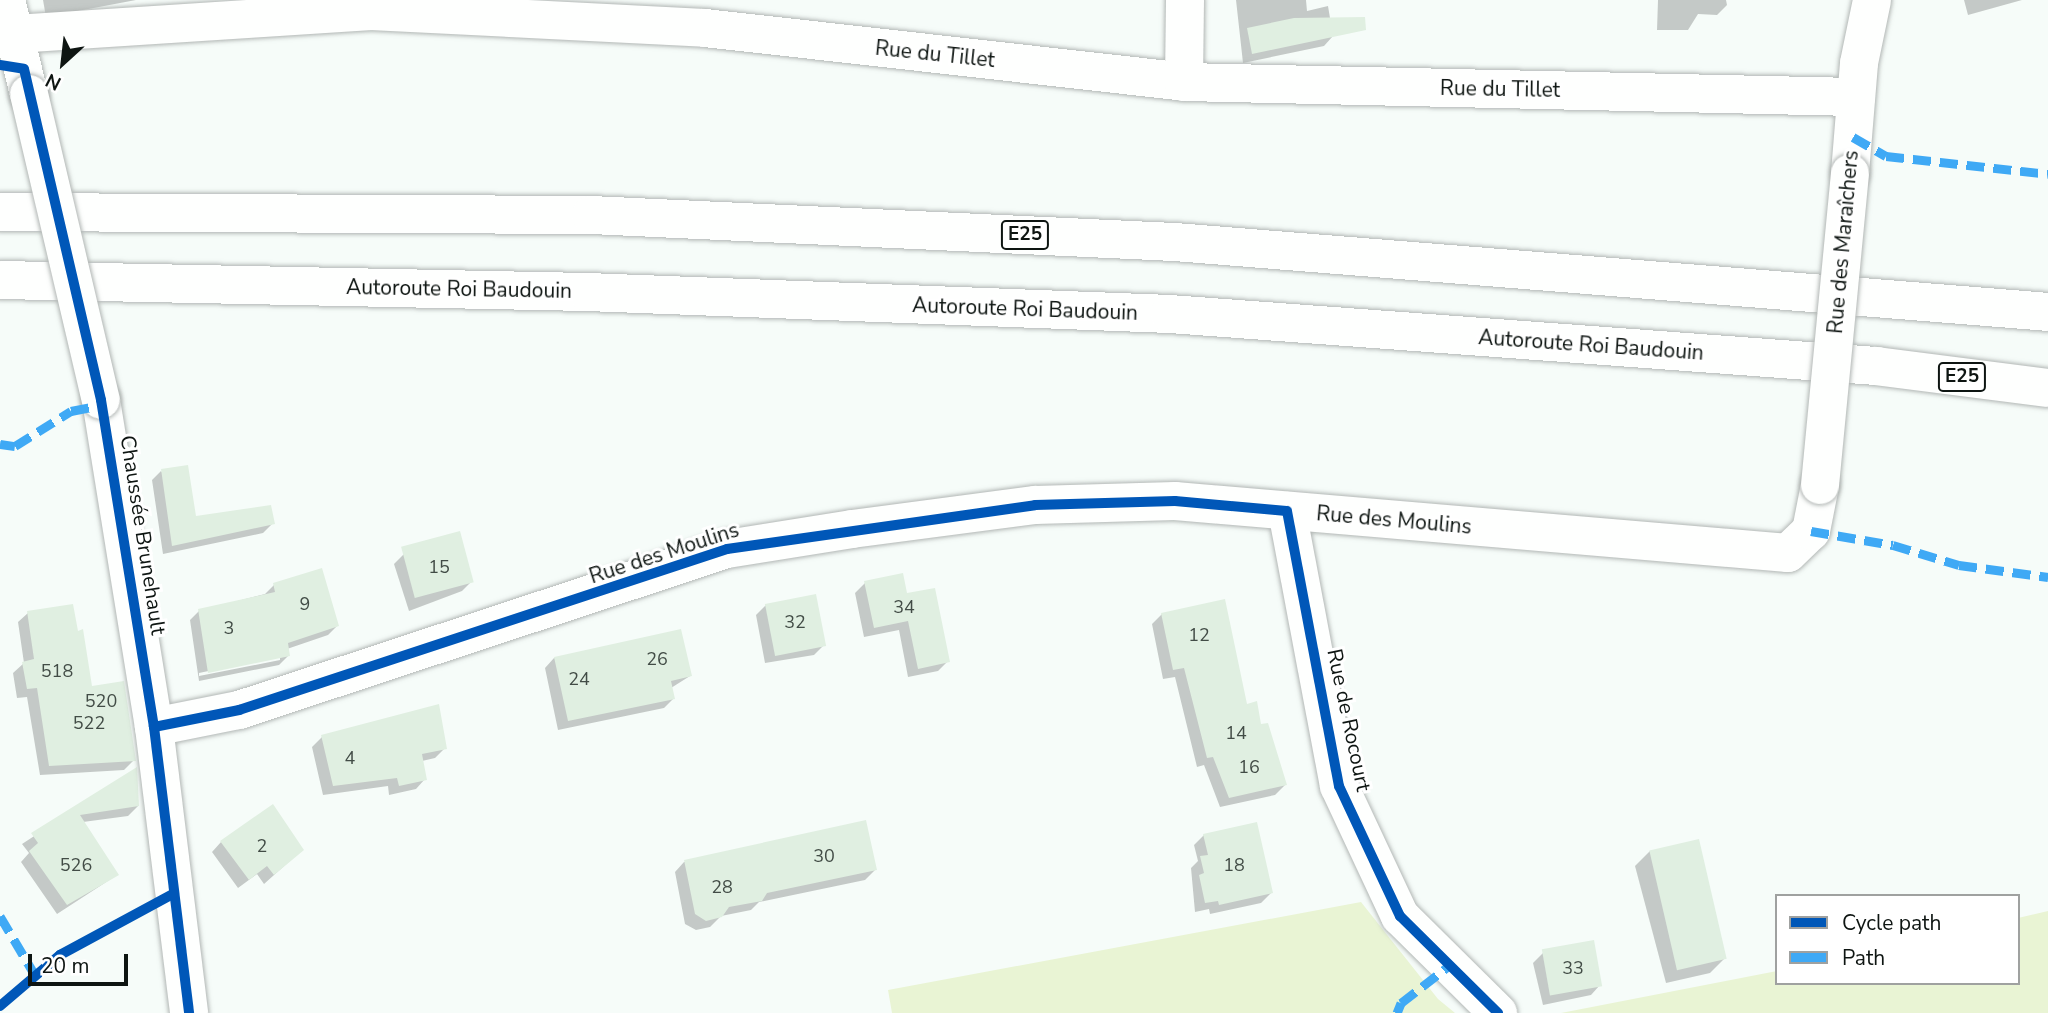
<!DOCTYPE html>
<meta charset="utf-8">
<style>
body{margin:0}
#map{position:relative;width:2048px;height:1013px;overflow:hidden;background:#f6fcf9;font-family:"Nunito Sans",sans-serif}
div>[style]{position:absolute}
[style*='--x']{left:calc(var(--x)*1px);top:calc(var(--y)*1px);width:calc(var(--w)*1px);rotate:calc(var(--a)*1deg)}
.green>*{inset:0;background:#e9f4d4}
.shadow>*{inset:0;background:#0003}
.building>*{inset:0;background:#e0efe1;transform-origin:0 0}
.roads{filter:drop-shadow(0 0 2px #b2b7b5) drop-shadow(0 0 2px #b2b7b5)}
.minor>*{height:38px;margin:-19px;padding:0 19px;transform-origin:19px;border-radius:19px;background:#fefffe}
.highway>*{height:38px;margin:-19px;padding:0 19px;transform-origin:19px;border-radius:19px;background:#fefffe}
.bridges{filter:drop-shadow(0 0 2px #b2b7b5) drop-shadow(0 0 2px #b2b7b5)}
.minor-bridge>*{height:38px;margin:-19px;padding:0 19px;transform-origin:19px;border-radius:19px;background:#fefffe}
.quiet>*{height:9px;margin-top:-4.5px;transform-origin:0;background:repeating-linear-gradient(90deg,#3fa9f5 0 18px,transparent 0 27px)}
.cycleway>*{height:10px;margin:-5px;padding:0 5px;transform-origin:5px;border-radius:5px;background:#0057b8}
span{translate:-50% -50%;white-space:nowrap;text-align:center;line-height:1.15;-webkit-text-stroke:6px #fff;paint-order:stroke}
.number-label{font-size:18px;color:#424c46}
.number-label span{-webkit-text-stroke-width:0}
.shield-label span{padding:2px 5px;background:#fff;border:2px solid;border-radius:5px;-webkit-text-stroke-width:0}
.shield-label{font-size:19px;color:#0e1512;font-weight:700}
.street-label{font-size:21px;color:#0e1512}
.legend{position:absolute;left:1775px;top:894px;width:245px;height:91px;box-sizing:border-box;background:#fff;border:2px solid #9fa1a0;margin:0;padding:9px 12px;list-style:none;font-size:21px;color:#0e1512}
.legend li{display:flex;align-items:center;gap:14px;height:35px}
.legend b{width:35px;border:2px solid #9fa1a0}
.north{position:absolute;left:28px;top:28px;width:70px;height:70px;-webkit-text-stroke:5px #fff;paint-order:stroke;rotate:207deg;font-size:19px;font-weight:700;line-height:28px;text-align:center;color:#0e1512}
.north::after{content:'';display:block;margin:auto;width:24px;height:32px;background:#0e1512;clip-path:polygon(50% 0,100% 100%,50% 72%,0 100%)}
.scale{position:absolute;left:28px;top:954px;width:100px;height:32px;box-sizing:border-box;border:4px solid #0e1512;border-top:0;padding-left:9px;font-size:21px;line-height:24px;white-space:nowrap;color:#0e1512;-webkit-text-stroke:5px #fff;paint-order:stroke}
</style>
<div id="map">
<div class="green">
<i style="clip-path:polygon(1361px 902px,1438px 999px,1455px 1013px,892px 1013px,888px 990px)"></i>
<i style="clip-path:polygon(2048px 911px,2048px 1013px,1561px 1013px,1777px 971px,1777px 983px,2018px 983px,2018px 918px)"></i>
</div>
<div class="shadow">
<i style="clip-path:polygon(43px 0,136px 0,46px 17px)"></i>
<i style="clip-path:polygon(1236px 0,1306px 0,1307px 11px,1328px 6px,1333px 36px,1324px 46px,1243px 63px)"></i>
<i style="clip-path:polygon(1658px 0,1726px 0,1727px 5px,1717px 15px,1698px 14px,1688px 30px,1657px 30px)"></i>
<i style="clip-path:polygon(1964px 0,2022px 0,1968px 15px)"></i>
<i style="clip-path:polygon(161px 471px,195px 518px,273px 523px,263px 533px,163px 554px,152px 480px)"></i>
<i style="clip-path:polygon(404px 554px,472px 581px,462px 591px,409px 611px,394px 564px)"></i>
<i style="clip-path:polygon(865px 583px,905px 596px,948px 661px,938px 671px,908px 677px,899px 630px,864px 637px,855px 593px)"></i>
<i style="clip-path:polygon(evenodd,274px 585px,337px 626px,328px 635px,287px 649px,288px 656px,279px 665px,199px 681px,190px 620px,199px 611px,265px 594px,274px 585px,280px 656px,280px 660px,199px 676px,199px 673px,280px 656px)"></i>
<i style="clip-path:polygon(766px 605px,824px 645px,814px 655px,765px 663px,756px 615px)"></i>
<i style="clip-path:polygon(28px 613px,91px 688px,134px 760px,124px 770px,40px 775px,27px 697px,17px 698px,13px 673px,24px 663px,18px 622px)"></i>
<i style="clip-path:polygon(1162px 614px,1260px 726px,1285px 785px,1275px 795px,1220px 807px,1204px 765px,1197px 767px,1175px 677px,1163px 679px,1152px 624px)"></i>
<i style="clip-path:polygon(554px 658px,690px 676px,671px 688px,674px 698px,664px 708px,558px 730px,545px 668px)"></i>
<i style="clip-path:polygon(322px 737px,445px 748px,435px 758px,422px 761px,425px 779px,416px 789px,389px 795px,388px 786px,323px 795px,312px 747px)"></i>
<i style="clip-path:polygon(135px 770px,138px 806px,128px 816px,83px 822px,117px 875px,57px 914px,21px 862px,29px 853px,22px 844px)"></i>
<i style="clip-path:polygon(1204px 835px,1271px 893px,1261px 903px,1210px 914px,1209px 909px,1195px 912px,1191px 868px,1198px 861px,1194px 845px)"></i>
<i style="clip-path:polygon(221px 842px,302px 850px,264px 884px,257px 874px,238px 888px,212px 852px)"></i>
<i style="clip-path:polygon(1650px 851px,1724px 959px,1710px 973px,1666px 983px,1635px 866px)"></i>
<i style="clip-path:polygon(684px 862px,875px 870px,865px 880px,759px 902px,751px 910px,721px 916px,710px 927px,696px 930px,685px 924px,675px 872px)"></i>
<i style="clip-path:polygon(1543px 953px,1600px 985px,1591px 995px,1543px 1005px,1533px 963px)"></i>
</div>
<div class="building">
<i style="clip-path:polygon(1365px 17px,1366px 30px,1252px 54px,1247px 28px,1294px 18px)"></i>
<i style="clip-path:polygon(188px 465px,196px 516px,271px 505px,275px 524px,172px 546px,161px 469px)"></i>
<i style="left:460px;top:531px;width:53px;height:61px;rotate:75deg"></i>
<i style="clip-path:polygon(322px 568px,339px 626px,288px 643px,290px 656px,208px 673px,198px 609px,275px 592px,273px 583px)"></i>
<i style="clip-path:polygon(903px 573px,907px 593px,935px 588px,950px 662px,918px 669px,908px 621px,874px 628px,864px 581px)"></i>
<i style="left:816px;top:594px;width:53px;height:52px;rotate:79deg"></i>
<i style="clip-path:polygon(1225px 599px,1247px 704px,1257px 701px,1261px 724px,1268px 723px,1287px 785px,1229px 798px,1213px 757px,1207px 758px,1184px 668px,1173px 670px,1161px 613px)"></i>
<i style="clip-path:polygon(73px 604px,78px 631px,83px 629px,92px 686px,124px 681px,136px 761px,49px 766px,37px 688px,27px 689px,22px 662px,34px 659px,27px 611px)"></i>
<i style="clip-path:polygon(681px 629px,692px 676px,671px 681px,675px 699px,568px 721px,554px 657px)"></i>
<i style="clip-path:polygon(439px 704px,447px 749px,422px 754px,427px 780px,399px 786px,397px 778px,333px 786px,321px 735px)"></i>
<i style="clip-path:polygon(137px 767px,139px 806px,80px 815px,119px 875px,67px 905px,29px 851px,38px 843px,31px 833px)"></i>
<i style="clip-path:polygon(273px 804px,304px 850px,274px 875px,267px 866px,249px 880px,220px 841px)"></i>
<i style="clip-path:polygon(866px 820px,877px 870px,767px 893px,762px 901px,729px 907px,722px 917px,706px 921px,695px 914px,684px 860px)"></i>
<i style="clip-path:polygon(1257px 822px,1273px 893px,1219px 905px,1218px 901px,1205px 903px,1199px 875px,1204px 873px,1200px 856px,1208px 855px,1203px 834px)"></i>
<i style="left:1699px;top:839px;width:123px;height:51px;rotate:77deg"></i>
<i style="left:1594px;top:940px;width:47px;height:53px;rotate:80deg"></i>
</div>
<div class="roads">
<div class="minor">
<i style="--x:6;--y:0;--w:97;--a:76.3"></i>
<i style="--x:15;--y:34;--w:357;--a:-3.7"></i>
<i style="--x:371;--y:11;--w:334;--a:2.9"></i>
<i style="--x:705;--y:28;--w:482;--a:6.4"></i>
<i style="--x:1184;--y:82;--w:672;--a:1.28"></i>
<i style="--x:1184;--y:82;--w:82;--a:-89.3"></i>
<i style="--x:1850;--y:173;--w:110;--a:-85.3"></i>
<i style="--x:1859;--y:63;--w:64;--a:-78.3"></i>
<i style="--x:101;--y:400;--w:331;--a:80.8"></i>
<i style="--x:154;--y:727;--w:288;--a:83"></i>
<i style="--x:1287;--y:511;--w:280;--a:79.3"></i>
<i style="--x:1339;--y:786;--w:144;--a:64.9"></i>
<i style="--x:1400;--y:916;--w:138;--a:44.7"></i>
<i style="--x:154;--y:727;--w:87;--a:-11.3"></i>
<i style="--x:239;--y:710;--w:514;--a:-18.26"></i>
<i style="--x:727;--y:549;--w:127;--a:-9.1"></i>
<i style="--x:852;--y:529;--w:185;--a:-7.5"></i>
<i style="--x:1035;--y:505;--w:140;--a:-1.6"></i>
<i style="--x:1175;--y:501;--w:615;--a:4.85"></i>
<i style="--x:1788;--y:553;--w:32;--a:-44"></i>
<i style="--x:1811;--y:531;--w:47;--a:-78.9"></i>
</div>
<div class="highway">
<i style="--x:0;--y:212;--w:591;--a:0.29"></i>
<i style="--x:591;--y:215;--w:585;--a:2.65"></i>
<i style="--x:1175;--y:242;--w:876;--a:4.58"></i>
<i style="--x:0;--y:280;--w:587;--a:1.17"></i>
<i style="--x:587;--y:292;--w:583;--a:2.16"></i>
<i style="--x:1170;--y:314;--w:708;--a:4.21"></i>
<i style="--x:1876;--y:366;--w:173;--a:7.3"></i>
</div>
</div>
<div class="bridges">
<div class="minor-bridge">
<i style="--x:29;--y:94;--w:314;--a:76.8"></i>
<i style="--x:1820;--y:485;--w:313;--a:-84.5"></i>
</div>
</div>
<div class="quiet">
<i style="--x:1853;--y:137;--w:38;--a:30"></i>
<i style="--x:1886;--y:156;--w:163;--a:6.3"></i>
<i style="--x:0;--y:444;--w:15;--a:8"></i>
<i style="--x:15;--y:446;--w:66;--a:-32"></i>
<i style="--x:71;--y:411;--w:32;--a:-11"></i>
<i style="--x:1811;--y:531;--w:83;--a:9.7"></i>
<i style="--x:1893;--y:545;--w:69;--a:16.9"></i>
<i style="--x:1959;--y:565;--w:90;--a:7.7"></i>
<i style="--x:0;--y:916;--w:69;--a:59.3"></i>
<i style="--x:1397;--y:1013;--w:11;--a:-68"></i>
<i style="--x:1401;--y:1003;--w:62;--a:-37.8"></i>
</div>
<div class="cycleway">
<i style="--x:0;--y:65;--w:24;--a:9"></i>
<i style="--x:24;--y:69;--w:340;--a:76.9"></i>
<i style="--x:101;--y:400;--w:331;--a:80.8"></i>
<i style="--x:154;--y:727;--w:288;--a:83"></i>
<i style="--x:154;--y:727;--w:87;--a:-11.3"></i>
<i style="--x:239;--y:710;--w:514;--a:-18.26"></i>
<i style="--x:727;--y:549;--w:311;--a:-8.1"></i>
<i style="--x:1035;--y:505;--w:140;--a:-1.6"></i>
<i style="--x:1175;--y:501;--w:112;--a:5.1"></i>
<i style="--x:1287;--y:511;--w:280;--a:79.3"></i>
<i style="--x:1339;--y:786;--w:144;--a:64.9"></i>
<i style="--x:1400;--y:916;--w:138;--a:44.7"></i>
<i style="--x:0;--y:1006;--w:79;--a:-40.4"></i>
<i style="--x:60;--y:955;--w:128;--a:-28.4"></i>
</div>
<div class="number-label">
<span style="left:439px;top:567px">15</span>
<span style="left:305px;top:604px">9</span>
<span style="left:904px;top:607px">34</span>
<span style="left:795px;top:622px">32</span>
<span style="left:229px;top:628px">3</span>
<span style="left:1199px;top:635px">12</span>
<span style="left:657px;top:659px">26</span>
<span style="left:57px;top:671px">518</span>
<span style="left:579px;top:679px">24</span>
<span style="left:101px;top:701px">520</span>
<span style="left:89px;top:723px">522</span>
<span style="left:1236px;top:733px">14</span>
<span style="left:350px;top:758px">4</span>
<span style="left:1249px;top:767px">16</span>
<span style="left:262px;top:846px">2</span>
<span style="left:824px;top:856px">30</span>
<span style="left:76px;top:865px">526</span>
<span style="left:1234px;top:865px">18</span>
<span style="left:722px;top:887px">28</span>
<span style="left:1573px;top:968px">33</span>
</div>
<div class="shield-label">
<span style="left:1025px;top:235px">E25</span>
<span style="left:1962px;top:377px">E25</span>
</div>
<div class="street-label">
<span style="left:935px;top:54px;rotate:6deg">Rue du Tillet</span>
<span style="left:1500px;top:89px;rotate:1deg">Rue du Tillet</span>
<span style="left:1843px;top:242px;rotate:-85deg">Rue des Maraîchers</span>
<span style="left:459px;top:289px;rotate:1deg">Autoroute Roi Baudouin</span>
<span style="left:1025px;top:309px;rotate:2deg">Autoroute Roi Baudouin</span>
<span style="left:1591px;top:345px;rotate:4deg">Autoroute Roi Baudouin</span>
<span style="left:1394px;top:520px;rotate:5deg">Rue des Moulins</span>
<span style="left:143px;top:535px;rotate:81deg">Chaussée Brunehault</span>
<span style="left:664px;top:553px;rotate:-18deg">Rue des Moulins</span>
<span style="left:1349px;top:720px;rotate:78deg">Rue de Rocourt</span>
</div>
<ul class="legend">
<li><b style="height:9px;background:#0057b8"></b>Cycle path</li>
<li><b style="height:9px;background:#3fa9f5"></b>Path</li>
</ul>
<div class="north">N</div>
<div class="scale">20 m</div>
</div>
